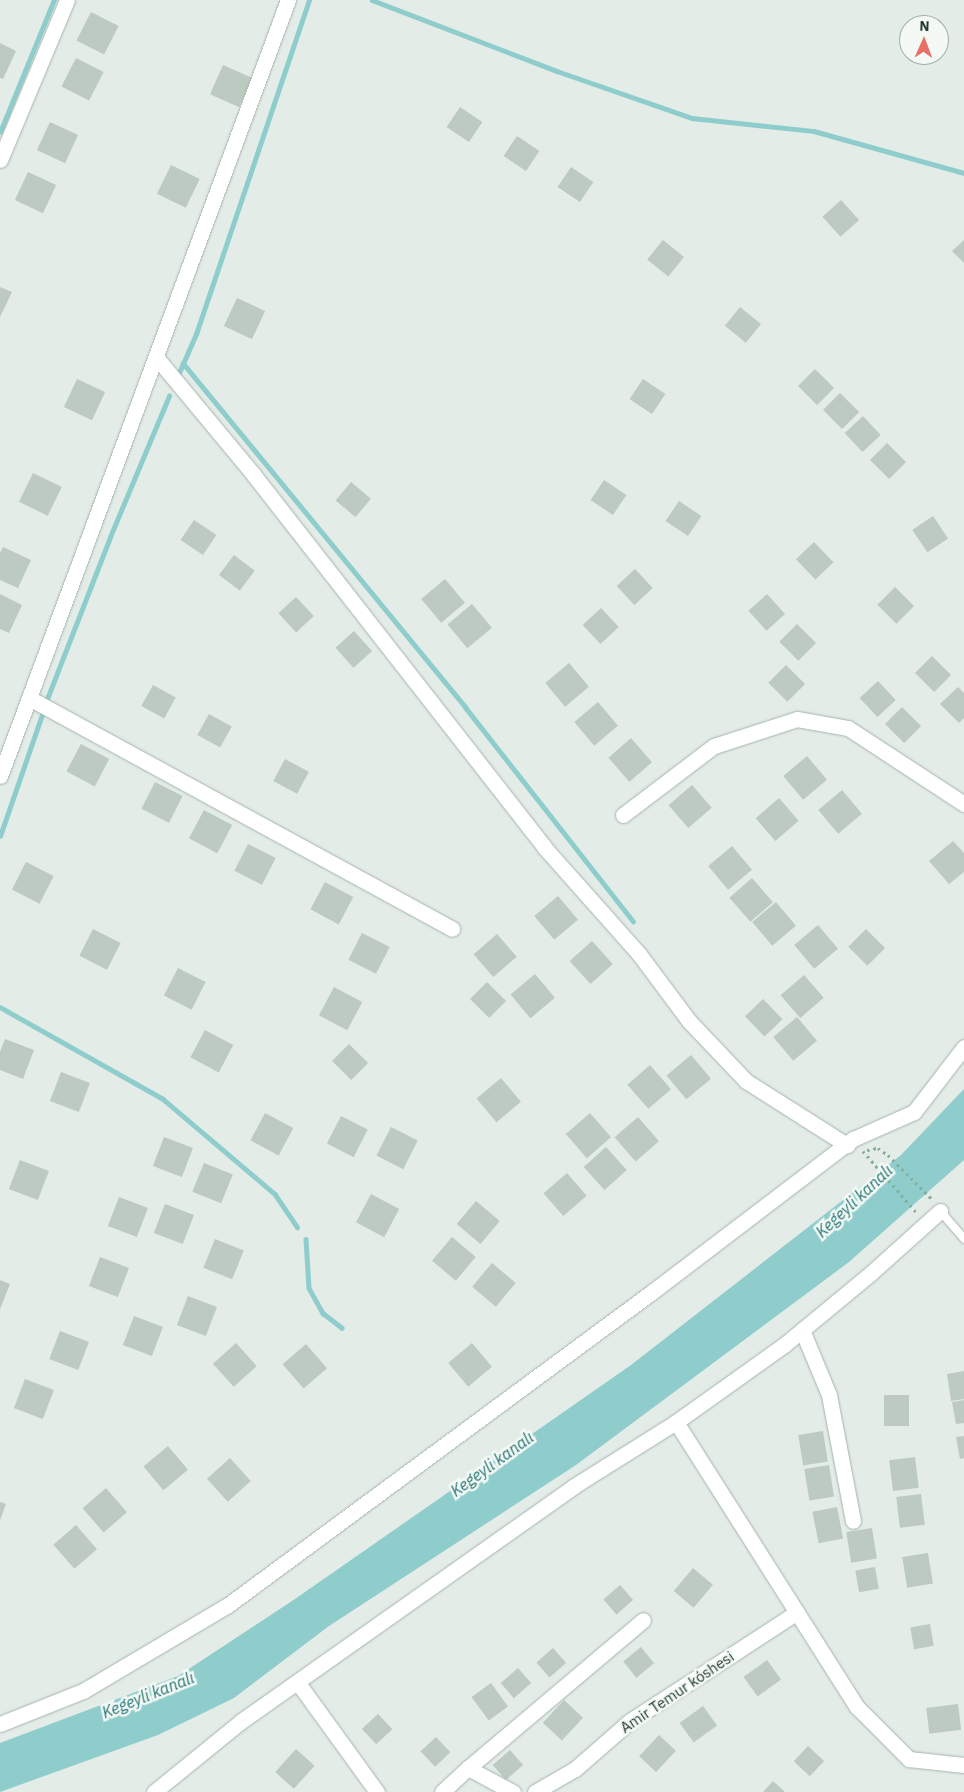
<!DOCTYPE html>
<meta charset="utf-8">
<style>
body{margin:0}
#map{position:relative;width:964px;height:1792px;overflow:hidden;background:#e3ece7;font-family:"IBM Plex Sans",sans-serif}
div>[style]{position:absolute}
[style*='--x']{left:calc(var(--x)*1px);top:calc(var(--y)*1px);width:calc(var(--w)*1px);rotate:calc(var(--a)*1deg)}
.water>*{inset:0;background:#8fcdcd}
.stream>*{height:4.5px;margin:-2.25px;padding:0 2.25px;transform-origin:2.25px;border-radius:2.25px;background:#8fcdcd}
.building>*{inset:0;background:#bccac2;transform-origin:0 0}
.path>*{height:2.5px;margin-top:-1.25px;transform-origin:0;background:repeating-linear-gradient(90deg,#86ae9b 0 2.5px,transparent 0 6.5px)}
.roads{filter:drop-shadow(0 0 1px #a6b4ad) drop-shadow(0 0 1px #a6b4ad)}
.service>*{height:8px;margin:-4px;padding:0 4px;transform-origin:4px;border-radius:4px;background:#fff}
.minor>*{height:15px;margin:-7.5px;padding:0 7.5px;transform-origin:7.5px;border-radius:7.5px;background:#fff}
span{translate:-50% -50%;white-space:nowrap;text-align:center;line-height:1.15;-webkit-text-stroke:5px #f4f9f5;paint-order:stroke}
.street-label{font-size:15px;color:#243c32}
.water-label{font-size:16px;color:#227475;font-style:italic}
.north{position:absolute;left:899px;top:15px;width:50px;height:50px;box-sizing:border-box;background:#f4f9f5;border:1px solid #a1ada7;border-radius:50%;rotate:2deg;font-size:14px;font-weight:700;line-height:20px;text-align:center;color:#243c32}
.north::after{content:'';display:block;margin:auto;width:18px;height:22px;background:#e97065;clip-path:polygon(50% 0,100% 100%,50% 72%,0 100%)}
</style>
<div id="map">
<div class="water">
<i style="clip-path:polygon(964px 1089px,964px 1160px,849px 1262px,576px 1465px,329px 1626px,234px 1698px,158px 1735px,0 1792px,0 1743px,178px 1676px,295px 1599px,631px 1365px,901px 1155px)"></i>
</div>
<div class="stream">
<i style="--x:372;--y:0;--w:198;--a:21"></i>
<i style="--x:557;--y:71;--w:143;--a:19.2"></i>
<i style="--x:692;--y:118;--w:123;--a:6.1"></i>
<i style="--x:814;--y:131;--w:156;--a:15.6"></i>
<i style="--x:0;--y:132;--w:143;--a:-67.8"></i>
<i style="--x:183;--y:363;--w:446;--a:50.6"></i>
<i style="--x:466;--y:708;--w:271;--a:51.9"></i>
<i style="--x:179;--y:373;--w:43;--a:-66.4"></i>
<i style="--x:196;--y:334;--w:353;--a:-71.3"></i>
<i style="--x:47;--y:699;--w:174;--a:-68.7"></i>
<i style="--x:110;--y:537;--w:153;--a:-67.3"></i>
<i style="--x:0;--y:836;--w:131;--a:-70.9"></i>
<i style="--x:0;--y:1007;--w:187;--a:29.4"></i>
<i style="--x:163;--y:1099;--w:147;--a:40.3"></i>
<i style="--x:275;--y:1194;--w:40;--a:56"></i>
<i style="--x:306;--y:1239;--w:49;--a:86.5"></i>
<i style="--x:309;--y:1288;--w:29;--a:61"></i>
<i style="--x:323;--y:1313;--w:24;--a:38"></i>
</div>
<div class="building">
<i style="left:91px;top:12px;width:31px;height:32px;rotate:27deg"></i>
<i style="clip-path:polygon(0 43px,16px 51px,3px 79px,0 78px)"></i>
<i style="left:76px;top:58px;width:31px;height:32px;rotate:27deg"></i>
<i style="left:223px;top:65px;width:32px;height:32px;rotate:24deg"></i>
<i style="left:460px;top:107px;width:27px;height:24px;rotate:34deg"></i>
<i style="left:50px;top:122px;width:31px;height:31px;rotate:25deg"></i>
<i style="left:517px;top:136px;width:27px;height:24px;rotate:34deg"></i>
<i style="left:171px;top:165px;width:32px;height:32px;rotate:26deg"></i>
<i style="left:571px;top:167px;width:27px;height:24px;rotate:34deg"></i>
<i style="left:28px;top:172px;width:31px;height:31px;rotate:25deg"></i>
<i style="left:841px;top:200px;width:27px;height:25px;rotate:48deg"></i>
<i style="left:663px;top:240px;width:27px;height:25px;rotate:39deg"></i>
<i style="clip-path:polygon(964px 240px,964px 263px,952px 251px)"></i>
<i style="clip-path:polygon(0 287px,12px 292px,0 317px)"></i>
<i style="left:237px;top:298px;width:31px;height:31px;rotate:25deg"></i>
<i style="left:740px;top:307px;width:27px;height:24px;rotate:39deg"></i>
<i style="left:815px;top:369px;width:27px;height:24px;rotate:45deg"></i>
<i style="left:77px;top:379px;width:31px;height:31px;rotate:25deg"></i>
<i style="left:643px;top:379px;width:27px;height:24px;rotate:34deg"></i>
<i style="left:840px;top:393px;width:27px;height:24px;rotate:45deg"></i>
<i style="left:863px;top:416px;width:26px;height:25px;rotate:47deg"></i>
<i style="left:887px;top:443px;width:27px;height:24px;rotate:45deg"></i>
<i style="left:33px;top:473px;width:32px;height:32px;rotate:26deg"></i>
<i style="left:604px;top:480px;width:27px;height:24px;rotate:34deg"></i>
<i style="left:351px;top:482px;width:26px;height:24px;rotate:40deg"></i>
<i style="left:679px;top:501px;width:27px;height:24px;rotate:34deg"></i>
<i style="left:933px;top:516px;width:27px;height:25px;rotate:56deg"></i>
<i style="left:194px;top:520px;width:27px;height:24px;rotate:34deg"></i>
<i style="left:814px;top:542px;width:28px;height:25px;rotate:46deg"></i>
<i style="clip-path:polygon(3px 547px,31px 560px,18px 588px,0 580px,0 553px)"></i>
<i style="left:234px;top:555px;width:26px;height:25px;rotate:37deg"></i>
<i style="left:635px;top:569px;width:26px;height:25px;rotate:47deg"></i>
<i style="left:445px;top:579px;width:31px;height:31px;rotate:50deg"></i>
<i style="left:895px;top:587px;width:27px;height:25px;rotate:45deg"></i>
<i style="clip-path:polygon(0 594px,22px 605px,9px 633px,0 629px)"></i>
<i style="left:767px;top:594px;width:27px;height:25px;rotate:48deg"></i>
<i style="left:296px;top:597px;width:26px;height:24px;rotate:47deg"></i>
<i style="left:472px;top:604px;width:31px;height:32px;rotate:50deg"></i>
<i style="left:601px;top:608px;width:26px;height:25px;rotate:47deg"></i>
<i style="left:797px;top:624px;width:27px;height:25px;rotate:45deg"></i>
<i style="left:354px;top:631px;width:27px;height:25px;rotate:48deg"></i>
<i style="left:932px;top:656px;width:27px;height:24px;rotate:45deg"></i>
<i style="left:569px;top:663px;width:31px;height:31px;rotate:50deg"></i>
<i style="left:786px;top:665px;width:27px;height:25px;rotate:45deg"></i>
<i style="left:878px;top:681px;width:26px;height:25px;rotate:47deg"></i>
<i style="left:153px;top:685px;width:26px;height:24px;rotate:29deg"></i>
<i style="clip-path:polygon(958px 687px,964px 693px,964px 718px,959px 723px,940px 704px)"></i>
<i style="left:598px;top:702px;width:31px;height:31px;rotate:50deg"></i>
<i style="left:902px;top:707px;width:27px;height:24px;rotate:45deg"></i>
<i style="left:209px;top:714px;width:26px;height:24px;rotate:29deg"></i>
<i style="left:631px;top:738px;width:32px;height:30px;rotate:49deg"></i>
<i style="left:81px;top:744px;width:32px;height:31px;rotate:28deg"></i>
<i style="left:807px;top:756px;width:31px;height:31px;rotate:50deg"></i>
<i style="left:285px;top:759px;width:27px;height:25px;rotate:28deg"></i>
<i style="left:155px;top:782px;width:31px;height:30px;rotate:27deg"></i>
<i style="left:692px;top:785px;width:30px;height:31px;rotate:49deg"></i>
<i style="left:842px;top:790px;width:31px;height:31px;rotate:50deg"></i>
<i style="left:779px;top:798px;width:30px;height:31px;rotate:49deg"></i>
<i style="left:204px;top:810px;width:32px;height:32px;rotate:28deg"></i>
<i style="clip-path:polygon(953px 841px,964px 853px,964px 872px,949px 884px,929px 861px)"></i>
<i style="left:248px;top:844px;width:31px;height:30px;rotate:27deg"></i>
<i style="left:732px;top:846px;width:31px;height:31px;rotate:50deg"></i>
<i style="left:26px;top:862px;width:31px;height:31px;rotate:27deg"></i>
<i style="left:752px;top:878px;width:32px;height:30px;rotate:49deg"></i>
<i style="left:325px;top:882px;width:32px;height:31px;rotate:28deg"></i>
<i style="left:558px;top:896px;width:31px;height:31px;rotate:50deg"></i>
<i style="left:776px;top:902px;width:31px;height:31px;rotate:50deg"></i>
<i style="left:818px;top:925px;width:31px;height:31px;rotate:50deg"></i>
<i style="left:93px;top:929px;width:31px;height:30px;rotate:27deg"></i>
<i style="left:866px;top:929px;width:27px;height:25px;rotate:45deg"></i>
<i style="left:362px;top:933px;width:31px;height:30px;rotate:27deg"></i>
<i style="left:497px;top:934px;width:30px;height:31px;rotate:49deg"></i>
<i style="left:592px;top:941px;width:31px;height:30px;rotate:48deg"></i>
<i style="left:178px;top:968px;width:31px;height:31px;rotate:27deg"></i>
<i style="left:535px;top:974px;width:31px;height:32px;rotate:50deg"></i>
<i style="left:804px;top:975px;width:30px;height:31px;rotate:49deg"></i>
<i style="left:487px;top:982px;width:27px;height:24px;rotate:45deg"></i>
<i style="left:334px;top:987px;width:32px;height:32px;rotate:28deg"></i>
<i style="left:763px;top:999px;width:28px;height:25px;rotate:46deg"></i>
<i style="left:797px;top:1017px;width:31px;height:31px;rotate:50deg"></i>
<i style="left:205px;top:1030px;width:32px;height:31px;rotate:28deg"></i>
<i style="clip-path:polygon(5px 1039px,34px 1050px,23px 1079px,0 1070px,0 1052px)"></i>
<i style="left:349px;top:1044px;width:27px;height:24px;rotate:45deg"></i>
<i style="left:691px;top:1055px;width:31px;height:32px;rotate:50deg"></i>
<i style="left:650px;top:1065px;width:32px;height:30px;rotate:49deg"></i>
<i style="left:61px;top:1072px;width:31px;height:31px;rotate:21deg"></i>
<i style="left:501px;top:1078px;width:31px;height:32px;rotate:50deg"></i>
<i style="left:265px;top:1113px;width:32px;height:31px;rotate:28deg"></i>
<i style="left:590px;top:1113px;width:32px;height:32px;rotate:49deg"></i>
<i style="left:341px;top:1116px;width:30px;height:31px;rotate:27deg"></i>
<i style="left:638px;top:1117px;width:32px;height:31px;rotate:49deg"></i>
<i style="left:391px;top:1127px;width:30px;height:32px;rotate:27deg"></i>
<i style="left:164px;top:1137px;width:31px;height:31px;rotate:21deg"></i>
<i style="left:606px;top:1147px;width:31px;height:30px;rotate:48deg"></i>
<i style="left:20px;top:1160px;width:31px;height:31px;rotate:21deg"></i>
<i style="left:204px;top:1163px;width:31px;height:31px;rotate:22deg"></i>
<i style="left:567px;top:1173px;width:30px;height:31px;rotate:49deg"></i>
<i style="left:371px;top:1194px;width:32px;height:32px;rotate:28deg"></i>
<i style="left:119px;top:1197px;width:31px;height:31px;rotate:21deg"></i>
<i style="left:476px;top:1201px;width:31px;height:30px;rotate:40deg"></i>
<i style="left:165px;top:1204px;width:31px;height:31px;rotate:21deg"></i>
<i style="left:452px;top:1237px;width:31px;height:31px;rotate:40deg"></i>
<i style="left:215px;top:1239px;width:31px;height:31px;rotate:22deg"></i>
<i style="left:100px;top:1257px;width:31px;height:31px;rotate:21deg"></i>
<i style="left:492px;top:1263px;width:31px;height:31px;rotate:40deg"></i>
<i style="clip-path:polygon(0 1280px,10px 1284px,0 1309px)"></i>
<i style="left:188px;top:1296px;width:31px;height:31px;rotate:21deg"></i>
<i style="left:134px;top:1316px;width:31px;height:31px;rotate:21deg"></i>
<i style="left:60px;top:1331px;width:31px;height:30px;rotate:21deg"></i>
<i style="left:236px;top:1343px;width:31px;height:31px;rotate:48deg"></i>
<i style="left:472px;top:1343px;width:31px;height:31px;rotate:50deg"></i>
<i style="left:306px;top:1344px;width:32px;height:31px;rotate:49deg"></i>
<i style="clip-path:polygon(964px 1371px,964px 1399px,951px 1401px,947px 1374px)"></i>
<i style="left:25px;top:1379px;width:31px;height:31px;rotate:21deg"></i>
<i style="left:884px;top:1395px;width:25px;height:31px"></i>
<i style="clip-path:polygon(964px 1400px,964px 1423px,956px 1424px,952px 1402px)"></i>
<i style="left:823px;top:1431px;width:31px;height:25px;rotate:81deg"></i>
<i style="clip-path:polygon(964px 1436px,964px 1458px,960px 1459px,956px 1437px)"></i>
<i style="left:168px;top:1446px;width:31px;height:32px;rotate:50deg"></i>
<i style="left:915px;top:1457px;width:31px;height:26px;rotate:83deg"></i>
<i style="left:230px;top:1458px;width:31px;height:31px;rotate:48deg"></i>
<i style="left:829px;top:1465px;width:32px;height:25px;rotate:81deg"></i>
<i style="left:106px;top:1488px;width:32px;height:31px;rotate:49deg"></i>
<i style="left:921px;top:1494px;width:31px;height:25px;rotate:83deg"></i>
<i style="clip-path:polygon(0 1502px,6px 1504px,0 1520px)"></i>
<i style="left:837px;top:1507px;width:32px;height:25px;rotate:79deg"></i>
<i style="left:76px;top:1525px;width:32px;height:30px;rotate:49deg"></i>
<i style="left:872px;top:1528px;width:31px;height:26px;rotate:81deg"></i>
<i style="left:928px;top:1553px;width:31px;height:26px;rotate:81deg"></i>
<i style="left:875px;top:1567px;width:22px;height:20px;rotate:80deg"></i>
<i style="left:693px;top:1568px;width:26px;height:30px;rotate:40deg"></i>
<i style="left:620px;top:1585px;width:20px;height:22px;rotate:49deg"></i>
<i style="left:930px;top:1624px;width:22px;height:20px;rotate:80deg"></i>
<i style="left:641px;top:1647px;width:21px;height:23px;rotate:51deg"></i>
<i style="left:553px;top:1648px;width:20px;height:22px;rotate:49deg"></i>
<i style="left:767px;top:1660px;width:24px;height:29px;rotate:54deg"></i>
<i style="left:518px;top:1668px;width:20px;height:23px;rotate:49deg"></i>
<i style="left:491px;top:1683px;width:29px;height:24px;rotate:54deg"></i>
<i style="left:564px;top:1700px;width:26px;height:31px;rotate:43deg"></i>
<i style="left:958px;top:1704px;width:26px;height:32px;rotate:83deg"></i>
<i style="left:703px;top:1706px;width:24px;height:29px;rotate:54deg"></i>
<i style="left:378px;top:1714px;width:21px;height:22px;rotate:47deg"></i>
<i style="left:659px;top:1735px;width:23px;height:29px;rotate:43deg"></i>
<i style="left:436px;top:1737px;width:21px;height:21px;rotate:47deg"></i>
<i style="left:808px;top:1746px;width:22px;height:21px;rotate:43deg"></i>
<i style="left:296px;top:1749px;width:25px;height:31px;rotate:42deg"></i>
<i style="left:510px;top:1750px;width:20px;height:23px;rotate:49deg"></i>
<i style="clip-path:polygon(773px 1781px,785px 1792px,763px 1792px)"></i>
</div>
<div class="path">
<i style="--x:867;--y:1150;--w:11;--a:-10"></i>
<i style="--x:878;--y:1148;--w:12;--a:35"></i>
<i style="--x:888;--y:1155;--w:64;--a:45"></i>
<i style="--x:863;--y:1151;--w:82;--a:48.9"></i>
</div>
<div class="roads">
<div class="service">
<i style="--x:940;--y:1211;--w:37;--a:49"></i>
</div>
<div class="minor">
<i style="--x:0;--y:160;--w:173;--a:-67.3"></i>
<i style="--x:156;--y:357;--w:152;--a:50.3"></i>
<i style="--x:253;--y:474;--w:473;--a:52"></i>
<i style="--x:544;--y:847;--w:143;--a:48.4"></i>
<i style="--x:639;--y:954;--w:84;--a:53.3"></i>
<i style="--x:689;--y:1021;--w:83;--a:46.5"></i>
<i style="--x:746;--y:1081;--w:120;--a:32.4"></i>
<i style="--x:29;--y:698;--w:482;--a:28.6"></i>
<i style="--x:0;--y:776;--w:828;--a:-69.64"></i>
<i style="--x:623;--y:815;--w:114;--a:-37.2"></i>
<i style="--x:714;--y:746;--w:87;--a:-18"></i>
<i style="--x:797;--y:719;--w:52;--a:10"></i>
<i style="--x:848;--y:728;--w:139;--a:33.2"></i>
<i style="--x:802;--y:1330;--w:70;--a:67.4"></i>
<i style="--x:829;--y:1395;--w:128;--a:79.2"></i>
<i style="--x:676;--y:1422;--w:338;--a:57.6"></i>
<i style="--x:857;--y:1707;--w:74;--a:45"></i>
<i style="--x:909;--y:1759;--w:55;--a:6.2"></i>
<i style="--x:298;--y:1683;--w:135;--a:54.1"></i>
<i style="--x:0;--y:1724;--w:89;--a:-21.7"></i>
<i style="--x:83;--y:1691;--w:169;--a:-30.7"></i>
<i style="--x:228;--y:1605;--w:527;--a:-36.44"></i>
<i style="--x:652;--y:1292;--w:253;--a:-37.3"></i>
<i style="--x:853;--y:1139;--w:67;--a:-23.9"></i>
<i style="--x:914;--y:1112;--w:82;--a:-52.4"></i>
<i style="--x:468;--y:1768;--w:229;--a:-40.2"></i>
<i style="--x:154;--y:1792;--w:111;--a:-39.1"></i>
<i style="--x:240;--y:1722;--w:409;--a:-35.2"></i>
<i style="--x:574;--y:1486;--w:120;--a:-32.1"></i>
<i style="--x:676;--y:1422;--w:133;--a:-35.5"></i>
<i style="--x:784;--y:1345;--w:113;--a:-39.6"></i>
<i style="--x:871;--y:1273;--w:93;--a:-41.9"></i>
<i style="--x:442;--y:1792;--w:35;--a:-43"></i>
<i style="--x:468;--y:1768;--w:51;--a:28.1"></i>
<i style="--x:535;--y:1792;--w:46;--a:-29.9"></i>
<i style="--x:575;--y:1769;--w:73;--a:-41.1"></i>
<i style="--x:630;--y:1721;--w:199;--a:-33.1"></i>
</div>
</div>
<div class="street-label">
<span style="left:677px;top:1692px;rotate:-34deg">Amir Temur kóshesi</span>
</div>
<div class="water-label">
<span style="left:854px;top:1201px;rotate:-43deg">Kegeyli kanalı</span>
<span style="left:492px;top:1464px;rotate:-36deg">Kegeyli kanalı</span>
<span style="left:148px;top:1695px;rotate:-22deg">Kegeyli kanalı</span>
</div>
<div class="north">N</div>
</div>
